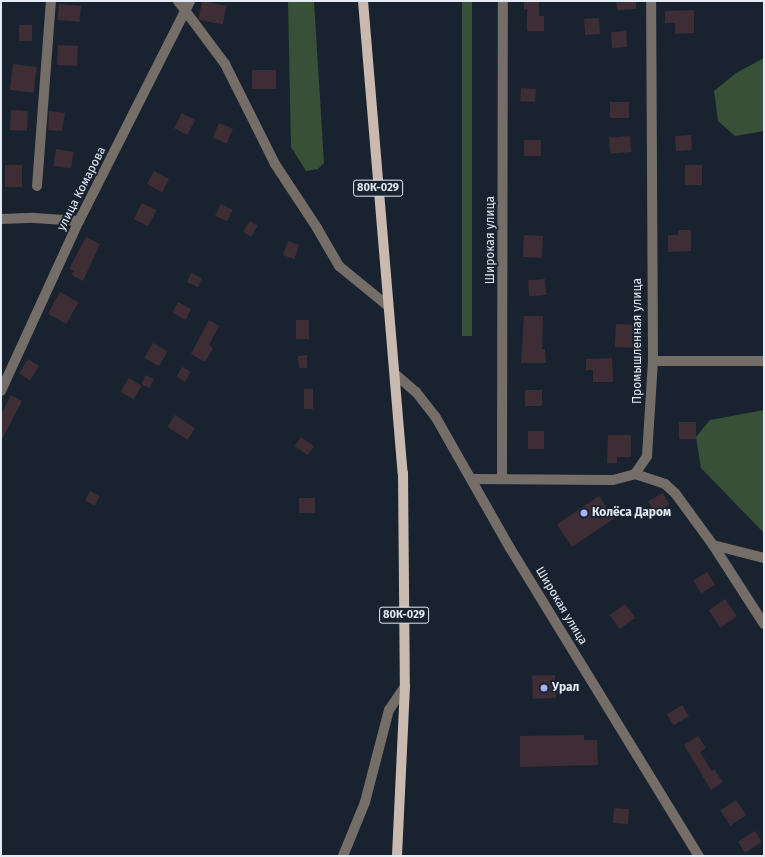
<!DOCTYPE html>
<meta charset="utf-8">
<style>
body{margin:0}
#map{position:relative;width:765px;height:857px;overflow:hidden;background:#192330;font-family:"Fira Sans",sans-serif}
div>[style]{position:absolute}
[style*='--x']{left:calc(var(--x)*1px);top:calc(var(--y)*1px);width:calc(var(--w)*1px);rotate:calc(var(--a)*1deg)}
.green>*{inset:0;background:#395038;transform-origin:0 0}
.building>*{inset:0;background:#3e2d35;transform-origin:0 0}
.minor>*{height:10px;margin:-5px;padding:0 5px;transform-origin:5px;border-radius:5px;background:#756d68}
.major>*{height:10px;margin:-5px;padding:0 5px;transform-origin:5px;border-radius:5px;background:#cab9af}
.dots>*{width:11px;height:11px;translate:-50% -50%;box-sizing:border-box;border:2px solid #192330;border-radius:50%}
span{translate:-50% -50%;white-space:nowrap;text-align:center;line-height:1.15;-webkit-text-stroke:3.5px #192330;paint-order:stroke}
.shield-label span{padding:1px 3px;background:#192330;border:1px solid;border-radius:3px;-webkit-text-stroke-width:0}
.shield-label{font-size:11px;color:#e4ebf4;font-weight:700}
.street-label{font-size:12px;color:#e4ebf4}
.poi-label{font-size:12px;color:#e4ebf4;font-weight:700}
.left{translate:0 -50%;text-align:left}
.frame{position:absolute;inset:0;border:2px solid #e4ebf4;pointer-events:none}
</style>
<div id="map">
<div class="green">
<i style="clip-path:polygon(288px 1px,314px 1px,324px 163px,318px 169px,306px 171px,291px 147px)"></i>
<i style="left:462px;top:1px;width:10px;height:335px"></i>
<i style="clip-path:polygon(764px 58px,764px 131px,735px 136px,718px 121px,714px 91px,736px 73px)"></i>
<i style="clip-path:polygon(764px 410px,764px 533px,701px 468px,696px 437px,710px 420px)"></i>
</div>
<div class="building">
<i style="left:202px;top:1px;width:25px;height:19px;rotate:11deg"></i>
<i style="clip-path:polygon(524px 1px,539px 1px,539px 16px,544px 16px,544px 31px,527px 31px,527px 9px,524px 9px)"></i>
<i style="clip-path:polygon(616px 1px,636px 1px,636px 9px,617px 10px)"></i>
<i style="left:59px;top:4px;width:22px;height:16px;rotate:5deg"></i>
<i style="clip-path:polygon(694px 10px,694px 33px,675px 34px,675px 23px,665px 23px,665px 11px)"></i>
<i style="left:599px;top:18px;width:16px;height:15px;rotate:86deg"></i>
<i style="left:19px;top:25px;width:13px;height:16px"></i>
<i style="left:626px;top:31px;width:16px;height:15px;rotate:86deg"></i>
<i style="left:58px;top:45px;width:20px;height:20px;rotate:3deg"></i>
<i style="left:13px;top:64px;width:24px;height:26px;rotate:7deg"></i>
<i style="left:252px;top:70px;width:24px;height:19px"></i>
<i style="left:521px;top:88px;width:15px;height:13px;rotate:4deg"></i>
<i style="left:610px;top:102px;width:19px;height:16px"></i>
<i style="left:11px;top:110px;width:17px;height:20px;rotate:3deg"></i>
<i style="clip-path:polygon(49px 111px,65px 113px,62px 131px,48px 130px)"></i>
<i style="left:182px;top:113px;width:15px;height:17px;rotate:28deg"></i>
<i style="left:219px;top:123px;width:15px;height:16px;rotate:23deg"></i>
<i style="left:691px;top:135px;width:15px;height:16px;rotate:86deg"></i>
<i style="left:630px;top:136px;width:16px;height:21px;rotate:86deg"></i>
<i style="left:524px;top:140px;width:17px;height:16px"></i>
<i style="left:56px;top:149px;width:18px;height:17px;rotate:9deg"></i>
<i style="left:5px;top:165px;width:17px;height:22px"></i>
<i style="left:685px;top:165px;width:17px;height:20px"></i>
<i style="left:154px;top:171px;width:17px;height:15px;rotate:28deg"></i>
<i style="left:142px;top:203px;width:16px;height:18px;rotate:27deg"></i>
<i style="left:221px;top:204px;width:13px;height:13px;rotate:27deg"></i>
<i style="left:250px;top:221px;width:9px;height:13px;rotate:32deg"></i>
<i style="clip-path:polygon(678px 230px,691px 230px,691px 251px,668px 252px,668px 235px,678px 235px)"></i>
<i style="left:524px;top:235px;width:19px;height:22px;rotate:3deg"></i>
<i style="clip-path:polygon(86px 237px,100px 244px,83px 281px,71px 275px,74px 271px,69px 269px)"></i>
<i style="left:288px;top:241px;width:12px;height:15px;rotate:20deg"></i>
<i style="left:191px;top:273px;width:12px;height:10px;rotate:24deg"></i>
<i style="left:545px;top:279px;width:16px;height:17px;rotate:86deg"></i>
<i style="left:60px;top:292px;width:21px;height:25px;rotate:29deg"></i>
<i style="left:178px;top:302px;width:15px;height:12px;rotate:28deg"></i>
<i style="clip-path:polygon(524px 316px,543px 316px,542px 349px,545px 349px,546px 363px,521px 363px)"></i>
<i style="clip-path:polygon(209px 320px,219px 326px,209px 345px,213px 348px,205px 362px,191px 354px)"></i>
<i style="left:296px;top:320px;width:13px;height:19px"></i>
<i style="left:616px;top:324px;width:21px;height:23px;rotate:3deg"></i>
<i style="left:153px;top:343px;width:17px;height:17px;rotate:31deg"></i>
<i style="clip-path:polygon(307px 355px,307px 368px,299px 368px,298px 356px)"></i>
<i style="clip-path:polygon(612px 358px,613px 382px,593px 382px,593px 370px,586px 370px,586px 359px)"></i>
<i style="left:28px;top:359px;width:13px;height:17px;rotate:32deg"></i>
<i style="left:182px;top:367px;width:10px;height:11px;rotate:29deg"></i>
<i style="left:146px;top:375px;width:9px;height:10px;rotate:27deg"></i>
<i style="left:129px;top:378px;width:15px;height:16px;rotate:32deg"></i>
<i style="left:304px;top:389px;width:9px;height:20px"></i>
<i style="left:525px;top:390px;width:17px;height:16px"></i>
<i style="clip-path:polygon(11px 395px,22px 401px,1px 441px,1px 415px)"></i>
<i style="left:175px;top:415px;width:24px;height:14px;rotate:33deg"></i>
<i style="left:679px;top:422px;width:17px;height:17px"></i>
<i style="left:528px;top:431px;width:16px;height:18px"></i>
<i style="clip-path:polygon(608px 435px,631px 435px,631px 457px,617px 457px,617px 463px,607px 463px)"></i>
<i style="left:301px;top:437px;width:16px;height:11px;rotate:35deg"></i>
<i style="left:90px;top:491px;width:11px;height:11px;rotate:27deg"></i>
<i style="left:663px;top:493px;width:13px;height:17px;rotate:61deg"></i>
<i style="left:599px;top:496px;width:27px;height:51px;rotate:56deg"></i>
<i style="left:299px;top:498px;width:16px;height:15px"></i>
<i style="left:707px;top:572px;width:15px;height:16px;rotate:58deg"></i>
<i style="left:725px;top:599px;width:21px;height:20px;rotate:55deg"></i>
<i style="left:625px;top:604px;width:17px;height:19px;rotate:54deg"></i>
<i style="left:555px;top:675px;width:23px;height:23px;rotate:88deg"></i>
<i style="left:682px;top:705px;width:13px;height:18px;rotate:58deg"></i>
<i style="clip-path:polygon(584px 735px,584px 740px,597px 740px,598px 765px,520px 767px,520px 736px)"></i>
<i style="clip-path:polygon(698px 736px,706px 748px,700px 752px,712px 771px,714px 769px,723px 782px,711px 790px,684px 745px)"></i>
<i style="left:736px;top:800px;width:18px;height:19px;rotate:56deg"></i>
<i style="left:614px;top:808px;width:15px;height:15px;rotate:4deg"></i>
<i style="left:755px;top:831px;width:13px;height:20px;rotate:58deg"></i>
</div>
<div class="minor">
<i style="--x:178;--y:1;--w:79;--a:53.3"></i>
<i style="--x:225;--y:64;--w:112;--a:63.4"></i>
<i style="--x:275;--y:164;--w:77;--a:56.7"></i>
<i style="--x:317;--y:228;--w:44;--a:59.9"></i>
<i style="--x:339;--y:266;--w:63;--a:39.2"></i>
<i style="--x:37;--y:186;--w:186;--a:-85.7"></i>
<i style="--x:1;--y:219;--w:33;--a:-2"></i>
<i style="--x:34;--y:218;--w:45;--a:3.8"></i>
<i style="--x:653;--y:361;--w:111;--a:0"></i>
<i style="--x:395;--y:374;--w:28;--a:41"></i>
<i style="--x:416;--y:392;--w:31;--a:52"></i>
<i style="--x:435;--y:416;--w:152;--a:60.4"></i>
<i style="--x:510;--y:548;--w:361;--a:58.5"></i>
<i style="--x:1;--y:391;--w:187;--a:-65.4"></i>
<i style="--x:79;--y:221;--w:246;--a:-63.2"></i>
<i style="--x:635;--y:474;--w:32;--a:18"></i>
<i style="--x:665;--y:484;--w:13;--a:42"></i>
<i style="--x:675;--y:493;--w:64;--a:53.8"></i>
<i style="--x:713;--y:545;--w:94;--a:57.2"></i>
<i style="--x:502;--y:478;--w:477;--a:-89.9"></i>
<i style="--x:473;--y:479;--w:140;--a:0.4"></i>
<i style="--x:613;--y:480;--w:23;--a:-15"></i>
<i style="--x:635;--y:474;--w:22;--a:-56"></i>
<i style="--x:647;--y:456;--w:95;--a:-86.4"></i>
<i style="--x:653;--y:361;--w:360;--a:-90.3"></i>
<i style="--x:713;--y:545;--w:53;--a:14.3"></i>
<i style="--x:343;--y:856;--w:58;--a:-67.8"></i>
<i style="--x:365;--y:802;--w:95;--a:-75.4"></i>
<i style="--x:389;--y:710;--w:29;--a:-56"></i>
</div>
<div class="major">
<i style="--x:363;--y:1;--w:474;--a:85.2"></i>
<i style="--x:403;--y:473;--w:213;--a:89.5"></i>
<i style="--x:405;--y:686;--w:170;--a:92.7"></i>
</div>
<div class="dots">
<i style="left:584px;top:513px;background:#a4b2fc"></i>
<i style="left:544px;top:688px;background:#a4b2fc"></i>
</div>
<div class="shield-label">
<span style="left:378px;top:188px">80К-029</span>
<span style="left:404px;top:615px">80К-029</span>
</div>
<div class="street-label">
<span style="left:82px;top:189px;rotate:-63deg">улица Комарова</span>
<span style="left:491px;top:240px;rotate:-90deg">Широкая улица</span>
<span style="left:638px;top:341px;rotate:-90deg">Промышленная улица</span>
<span style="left:561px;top:606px;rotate:59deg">Широкая улица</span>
</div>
<div class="poi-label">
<span class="left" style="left:592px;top:513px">Колёса Даром</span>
<span class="left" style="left:552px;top:688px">Урал</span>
</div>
<div class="frame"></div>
</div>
